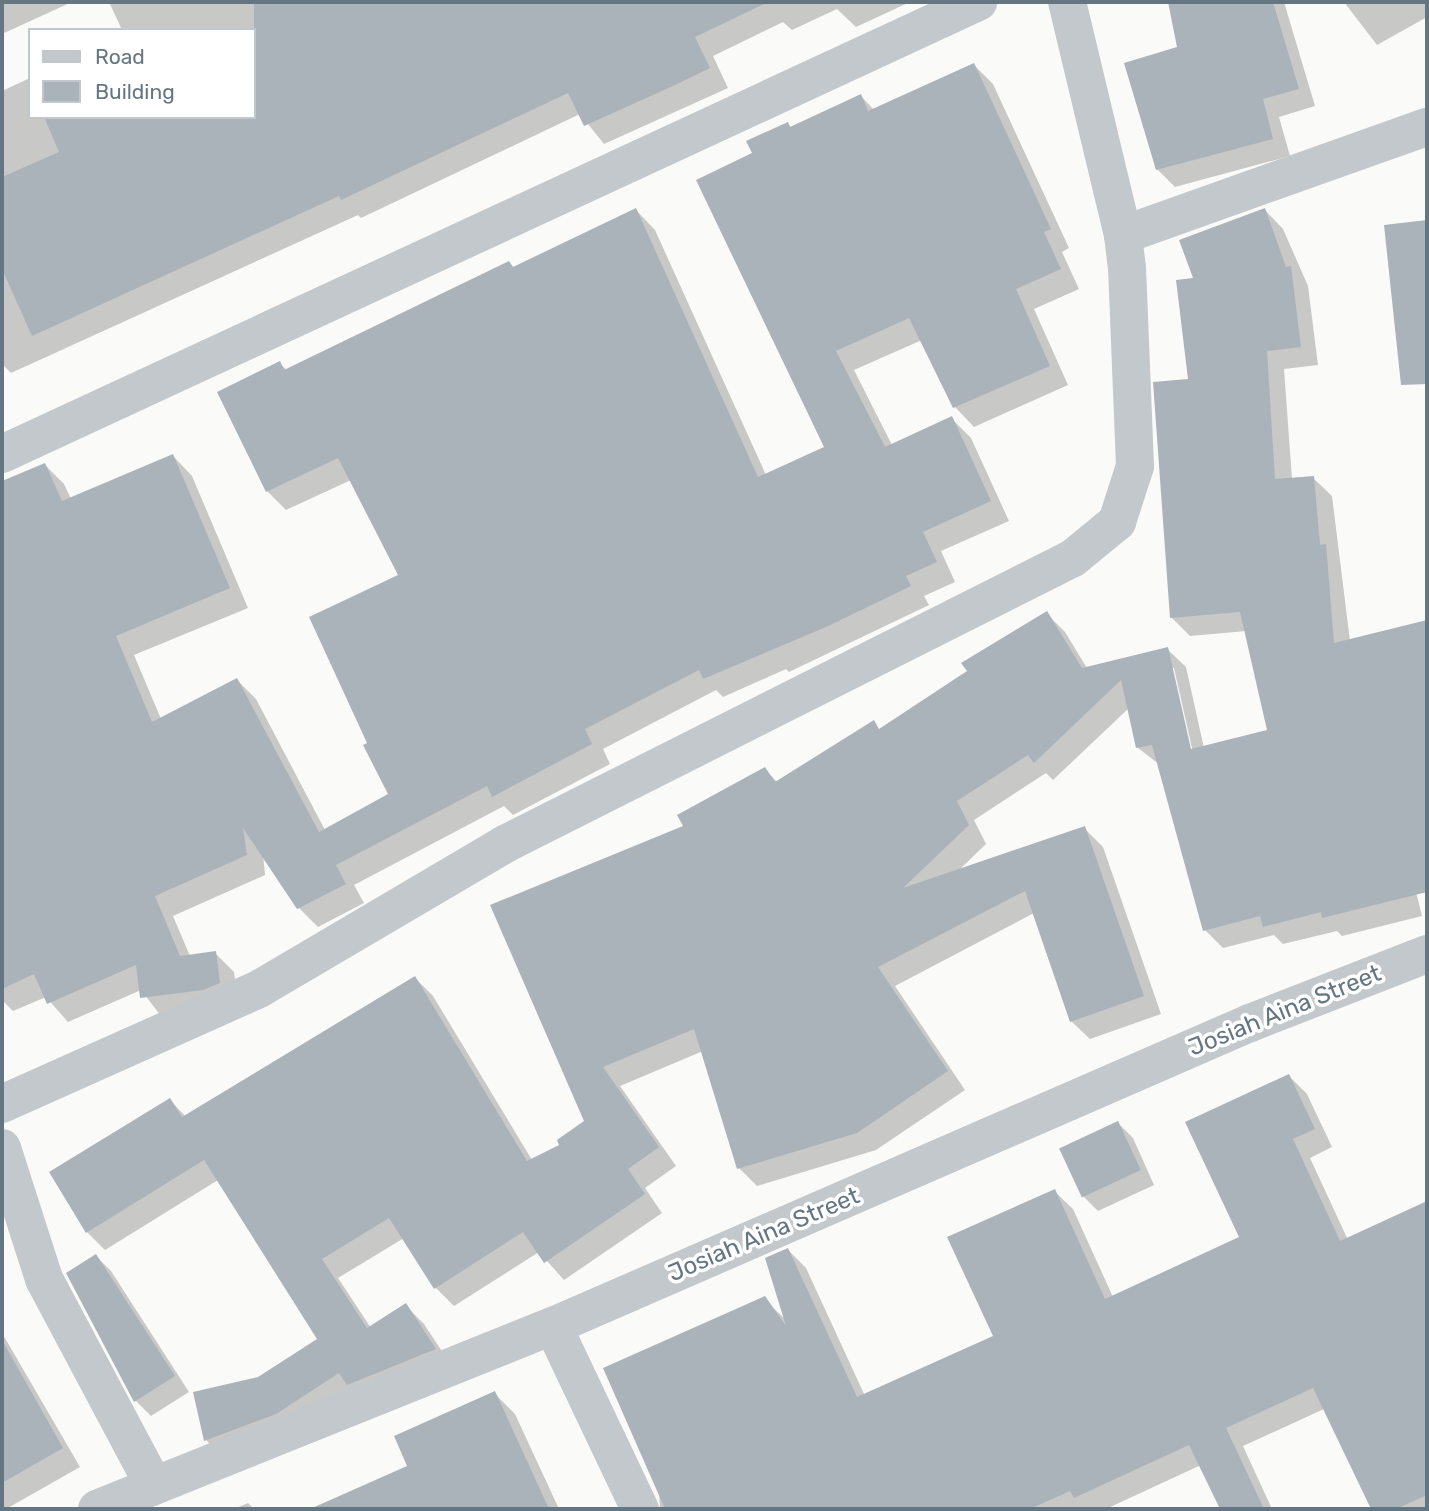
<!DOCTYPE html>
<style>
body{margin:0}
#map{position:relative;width:1429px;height:1511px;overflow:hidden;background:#fafaf8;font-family:Rubik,sans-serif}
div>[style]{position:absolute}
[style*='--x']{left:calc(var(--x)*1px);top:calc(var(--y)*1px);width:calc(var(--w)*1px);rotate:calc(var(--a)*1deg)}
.shadow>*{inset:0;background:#0003}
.building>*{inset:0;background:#aab3b9;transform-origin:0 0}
.minor>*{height:38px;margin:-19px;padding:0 19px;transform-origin:19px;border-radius:19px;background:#c3c8cc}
span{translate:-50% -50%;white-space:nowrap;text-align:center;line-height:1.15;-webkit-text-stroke:7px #fff;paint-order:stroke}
.street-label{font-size:24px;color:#657683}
.frame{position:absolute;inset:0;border:4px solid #657683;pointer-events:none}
.legend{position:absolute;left:28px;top:28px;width:228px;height:91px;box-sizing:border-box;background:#fff;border:2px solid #c1c8cd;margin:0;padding:9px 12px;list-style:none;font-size:21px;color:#657683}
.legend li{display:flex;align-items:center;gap:14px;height:35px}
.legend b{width:35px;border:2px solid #c1c8cd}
</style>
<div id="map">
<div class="shadow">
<i style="clip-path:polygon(2px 2px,72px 2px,2px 34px)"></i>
<i style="clip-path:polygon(109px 2px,910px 2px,856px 27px,837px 9px,792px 30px,783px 22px,713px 56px,728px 88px,604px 144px,580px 114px,361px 218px,358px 215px,11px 373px,2px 364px,2px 91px,30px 78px,30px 117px,254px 117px,254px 30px,122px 30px)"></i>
<i style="clip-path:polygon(1170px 2px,1284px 2px,1315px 106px,1279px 117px,1290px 156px,1175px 187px,1157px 169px,1179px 48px)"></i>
<i style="clip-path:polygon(1344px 2px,1427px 2px,1427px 17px,1377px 45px)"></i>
<i style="clip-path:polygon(974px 65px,993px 84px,1069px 248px,1062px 252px,1079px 289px,1034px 309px,1068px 385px,974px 427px,955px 407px,922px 340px,854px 370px,892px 445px,952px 419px,971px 438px,1009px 521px,941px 551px,955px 582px,924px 596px,929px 605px,789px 672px,786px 669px,723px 697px,716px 690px,603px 749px,610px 764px,513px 815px,504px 806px,354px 885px,364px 903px,318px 927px,299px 908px,263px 854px,265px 875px,173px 916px,190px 956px,215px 953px,234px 972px,238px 1002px,161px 1016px,141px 990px,68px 1022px,46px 997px,13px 1011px,2px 1000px,2px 483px,45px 465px,64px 484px,71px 499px,173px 456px,192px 476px,248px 608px,134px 655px,161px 719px,237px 680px,256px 699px,325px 830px,391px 794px,370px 743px,400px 576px,351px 480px,286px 510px,267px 491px,279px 363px,287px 370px,509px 263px,514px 268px,636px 210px,655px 230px,766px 475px,826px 448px,754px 154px,788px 124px,792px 128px,861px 96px,874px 110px)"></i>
<i style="clip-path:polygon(evenodd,1265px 210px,1283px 229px,1308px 286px,1318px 365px,1284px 369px,1292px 479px,1313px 478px,1332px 496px,1350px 641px,1427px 622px,1427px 881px,1414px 884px,1422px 916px,1342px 936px,1337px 931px,1283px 944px,1274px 935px,1223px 948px,1205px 930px,1160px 765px,1138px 748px,1129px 708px,1053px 780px,1046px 773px,974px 820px,986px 844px,958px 871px,1084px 828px,1103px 847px,1161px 1014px,1090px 1039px,1071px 1021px,1034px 913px,895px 986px,965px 1090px,876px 1150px,757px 1186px,739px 1168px,703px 1051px,620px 1086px,676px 1166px,645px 1188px,662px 1213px,564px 1280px,539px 1252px,454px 1306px,435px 1287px,404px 1238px,338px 1278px,371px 1328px,405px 1305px,424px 1324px,453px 1368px,224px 1458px,206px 1440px,259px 1378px,319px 1339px,218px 1180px,105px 1250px,87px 1232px,170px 1100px,186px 1117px,415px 978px,433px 996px,532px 1160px,561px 1145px,586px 1122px,493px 906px,685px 827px,765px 769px,777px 782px,873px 723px,880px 730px,969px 672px,1046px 613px,1065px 632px,1087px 668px,1167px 649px,1186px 667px,1204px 748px,1269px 732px,1246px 631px,1190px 636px,1171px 617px,1195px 280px,1265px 210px,1171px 668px,1174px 668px,1194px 757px,1191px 758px,1171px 668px)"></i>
<i style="clip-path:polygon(1427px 222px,1427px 348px,1412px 350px,1386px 226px)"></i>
<i style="clip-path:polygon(1289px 1076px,1307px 1094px,1332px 1147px,1310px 1158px,1348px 1240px,1427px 1202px,1427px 1376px,1398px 1390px,1424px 1444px,1427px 1442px,1427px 1509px,1373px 1509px,1324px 1409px,1243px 1446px,1272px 1509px,1222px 1509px,1201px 1465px,1106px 1509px,660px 1509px,659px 1492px,764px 1299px,786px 1320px,788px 1250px,806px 1268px,865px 1396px,995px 1336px,1054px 1191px,1073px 1209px,1113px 1297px,1241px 1238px)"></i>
<i style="clip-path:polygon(1118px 1123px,1133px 1138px,1154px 1185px,1098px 1211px,1083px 1196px)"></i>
<i style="clip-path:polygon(96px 1256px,111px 1271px,189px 1392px,151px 1416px,136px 1401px,68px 1273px)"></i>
<i style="clip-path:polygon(2px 1333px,80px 1467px,6px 1509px,2px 1509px)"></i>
<i style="clip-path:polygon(494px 1393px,515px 1414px,559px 1509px,314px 1509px,410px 1466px)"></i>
<i style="clip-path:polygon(248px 1503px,254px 1509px,234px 1509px)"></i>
</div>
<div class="building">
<i style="clip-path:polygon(254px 2px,768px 2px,695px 37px,710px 68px,673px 86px,584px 126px,568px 93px,341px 200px,339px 196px,32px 336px,2px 269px,2px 177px,59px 152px,44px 117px,254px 117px)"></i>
<i style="clip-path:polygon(1168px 2px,1273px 2px,1299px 89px,1263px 99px,1273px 139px,1156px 170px,1124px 63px,1177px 47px)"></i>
<i style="clip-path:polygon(974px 63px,1051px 229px,1044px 232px,1061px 269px,1016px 289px,1050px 366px,953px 408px,909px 318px,836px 351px,885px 447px,952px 416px,991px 501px,923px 532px,937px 562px,906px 576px,911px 586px,826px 627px,703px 679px,699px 670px,585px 729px,592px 744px,492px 797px,487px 786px,336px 865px,346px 884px,297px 909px,243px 828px,247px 855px,155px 896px,180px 956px,216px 951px,220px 983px,203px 990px,140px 998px,136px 965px,47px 1004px,34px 974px,2px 989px,2px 481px,45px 463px,62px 501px,173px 454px,230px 588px,116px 636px,152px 722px,237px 678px,319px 832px,388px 794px,363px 745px,367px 743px,309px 617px,398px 575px,338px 458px,266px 492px,217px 392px,280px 361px,284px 370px,509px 261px,513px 267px,636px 208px,758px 477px,824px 447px,696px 180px,752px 153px,746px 141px,788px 122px,790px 127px,861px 94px,868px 111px)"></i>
<i style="clip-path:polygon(1265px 208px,1286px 267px,1291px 266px,1301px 347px,1267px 351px,1275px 479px,1314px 476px,1320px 545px,1326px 544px,1334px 643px,1427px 620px,1427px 892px,1322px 918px,1321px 912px,1263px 927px,1260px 916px,1203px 931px,1152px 745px,1136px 748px,1121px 680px,1034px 763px,1028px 755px,957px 801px,969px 825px,903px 888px,1085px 826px,1144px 996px,1070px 1022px,1025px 891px,878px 967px,948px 1071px,857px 1133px,737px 1169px,694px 1029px,603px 1067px,659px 1147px,628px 1169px,645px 1194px,544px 1263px,523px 1232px,434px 1289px,389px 1218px,322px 1259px,367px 1328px,406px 1303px,436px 1349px,347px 1385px,339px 1373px,276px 1414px,204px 1441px,193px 1392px,258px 1377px,317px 1339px,204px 1160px,86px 1233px,49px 1172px,170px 1098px,182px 1117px,415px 976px,527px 1161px,559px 1145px,557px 1140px,584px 1121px,490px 905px,683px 826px,677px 815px,765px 767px,775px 782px,874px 720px,879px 729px,967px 671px,961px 663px,1047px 611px,1082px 668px,1168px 647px,1191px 749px,1267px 730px,1240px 612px,1170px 618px,1153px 382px,1188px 379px,1176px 280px,1193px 278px,1179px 240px)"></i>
<i style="clip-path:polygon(1427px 220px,1427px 384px,1401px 385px,1384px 225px)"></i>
<i style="clip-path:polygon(1289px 1074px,1315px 1129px,1293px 1139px,1340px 1241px,1427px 1201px,1427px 1495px,1396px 1509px,1371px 1509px,1313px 1388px,1226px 1428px,1264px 1509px,1220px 1509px,1189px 1445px,1074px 1498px,1070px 1491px,1030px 1509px,665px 1509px,603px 1368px,765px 1296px,786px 1326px,765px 1258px,788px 1248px,857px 1397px,993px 1336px,947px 1237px,1055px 1189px,1105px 1299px,1239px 1237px,1185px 1122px)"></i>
<i style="left:1118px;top:1121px;width:54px;height:65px;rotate:65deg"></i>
<i style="clip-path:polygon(96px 1254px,175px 1376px,134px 1402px,66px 1273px)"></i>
<i style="clip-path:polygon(2px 1340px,63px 1448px,2px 1483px)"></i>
<i style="clip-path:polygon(495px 1391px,549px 1509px,310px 1509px,407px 1466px,394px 1436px)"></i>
</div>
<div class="minor">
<i style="--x:1123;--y:235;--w:323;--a:-19.6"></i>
<i style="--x:2;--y:454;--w:1076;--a:-24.85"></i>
<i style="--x:2;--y:1104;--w:282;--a:-24.1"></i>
<i style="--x:259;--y:989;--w:286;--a:-30.5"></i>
<i style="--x:505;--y:844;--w:636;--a:-26.73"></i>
<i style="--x:1073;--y:558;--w:57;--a:-39.3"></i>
<i style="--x:1117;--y:522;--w:59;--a:-72.2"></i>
<i style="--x:1135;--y:466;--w:198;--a:-92.3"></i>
<i style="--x:1127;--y:268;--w:33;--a:-97"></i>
<i style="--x:1123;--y:235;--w:240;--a:-103.5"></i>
<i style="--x:2;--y:1148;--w:138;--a:72.2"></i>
<i style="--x:44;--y:1279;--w:234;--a:62"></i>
<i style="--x:553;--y:1326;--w:203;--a:64.6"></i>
<i style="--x:97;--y:1509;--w:491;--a:-21.9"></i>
<i style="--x:553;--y:1326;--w:760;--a:-23.5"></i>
<i style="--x:1250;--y:1023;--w:190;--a:-21.3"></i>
</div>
<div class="street-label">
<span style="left:1285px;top:1011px;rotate:-22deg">Josiah Aina Street</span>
<span style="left:764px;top:1235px;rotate:-23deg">Josiah Aina Street</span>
</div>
<div class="frame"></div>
<ul class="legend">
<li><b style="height:9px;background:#c3c8cc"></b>Road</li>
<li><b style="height:19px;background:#aab3b9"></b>Building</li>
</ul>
</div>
